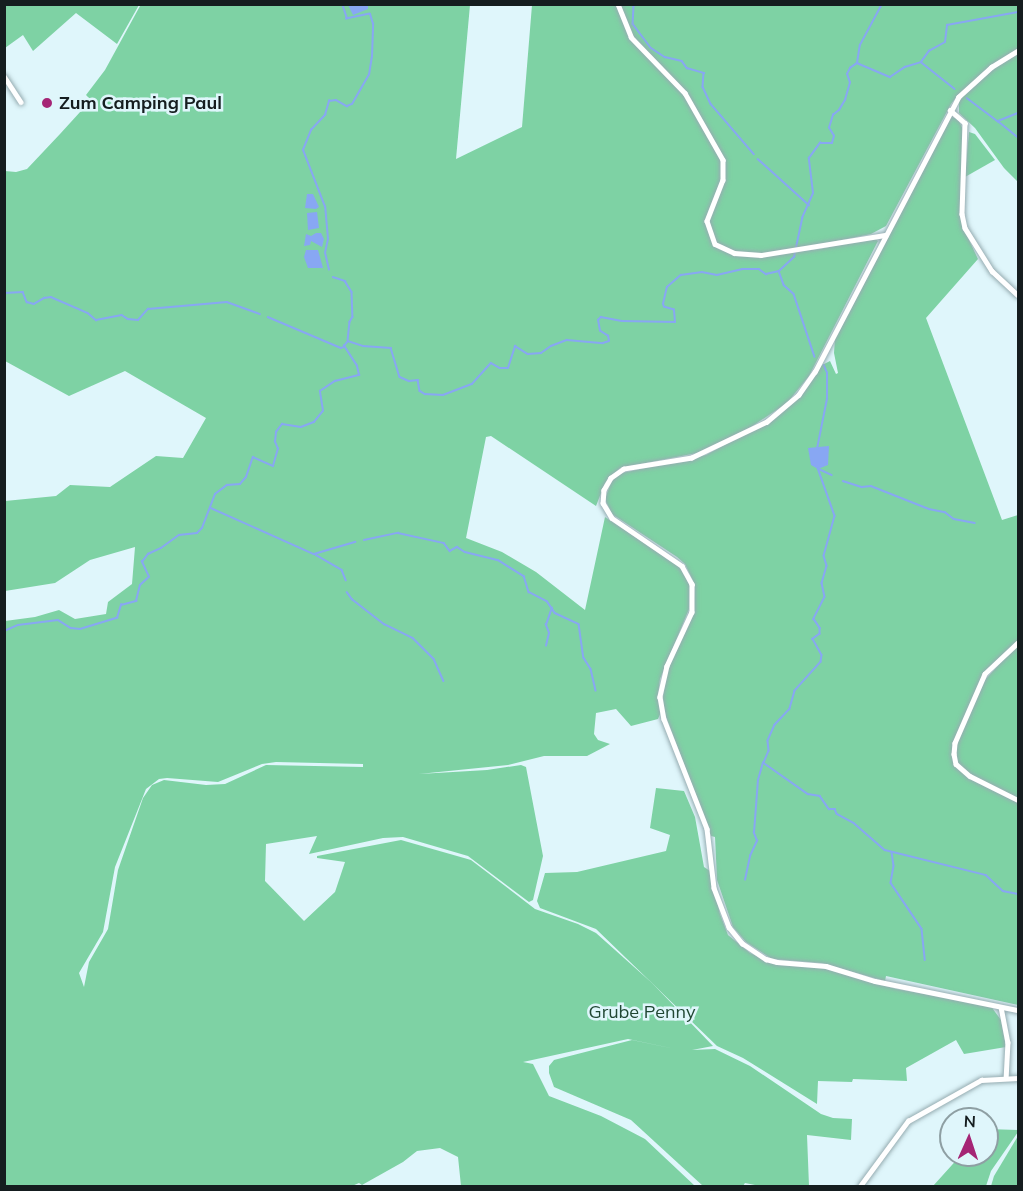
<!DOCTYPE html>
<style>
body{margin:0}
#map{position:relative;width:1023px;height:1191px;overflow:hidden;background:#dff6fb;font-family:Mulish,sans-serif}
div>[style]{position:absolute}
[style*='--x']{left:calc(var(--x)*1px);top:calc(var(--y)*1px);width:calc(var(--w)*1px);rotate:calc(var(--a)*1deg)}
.green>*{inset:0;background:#7ed2a4}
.water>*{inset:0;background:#88a7f3}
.stream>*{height:1.5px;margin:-0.75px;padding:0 0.75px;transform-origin:0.75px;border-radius:0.75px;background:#88a7f3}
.roads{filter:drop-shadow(0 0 2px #96acb1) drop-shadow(0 0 2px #96acb1)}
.minor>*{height:4.5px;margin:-2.25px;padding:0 2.25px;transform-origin:2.25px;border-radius:2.25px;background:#fff}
.dots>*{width:16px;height:16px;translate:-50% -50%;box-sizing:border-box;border:3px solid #dff6fb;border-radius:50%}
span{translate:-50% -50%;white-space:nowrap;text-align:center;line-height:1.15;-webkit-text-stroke:5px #dff6fb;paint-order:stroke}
.poi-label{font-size:18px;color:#151d1f;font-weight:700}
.left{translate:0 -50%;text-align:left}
.park-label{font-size:18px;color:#204733}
.frame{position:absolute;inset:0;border:6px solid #151d1f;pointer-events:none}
.north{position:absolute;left:939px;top:1107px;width:60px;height:60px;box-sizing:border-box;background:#dff6fb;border:2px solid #8e9fa3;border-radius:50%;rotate:3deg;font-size:16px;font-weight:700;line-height:24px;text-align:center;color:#151d1f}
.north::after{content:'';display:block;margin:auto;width:21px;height:27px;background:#a52575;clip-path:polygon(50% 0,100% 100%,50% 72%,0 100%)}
</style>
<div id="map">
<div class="green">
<i style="clip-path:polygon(5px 4px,138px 4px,139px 5px,117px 44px,76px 13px,33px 51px,23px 35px,5px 48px)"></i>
<i style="clip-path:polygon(evenodd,158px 4px,470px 5px,456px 159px,522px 127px,532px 5px,1018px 5px,1018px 182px,1004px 168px,975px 128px,959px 113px,959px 100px,996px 67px,958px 95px,951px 104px,886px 226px,871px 234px,803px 248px,802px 251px,820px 249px,874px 238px,878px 241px,809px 376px,787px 403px,751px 427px,702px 452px,620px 468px,605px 483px,596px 506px,491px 436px,486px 437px,466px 538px,502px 552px,536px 572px,585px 610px,605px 517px,679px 566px,690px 586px,689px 609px,660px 679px,658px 696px,661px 712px,658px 719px,631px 726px,616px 709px,596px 713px,594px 734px,598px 740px,610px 744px,587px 756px,544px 756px,508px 765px,419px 774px,487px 770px,521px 765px,526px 767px,543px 856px,533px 900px,529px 902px,468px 856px,403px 837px,383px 838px,309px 854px,317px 836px,266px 844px,265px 881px,304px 921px,335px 892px,345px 862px,317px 858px,317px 856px,401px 840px,471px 860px,535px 909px,578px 924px,596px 933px,652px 983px,713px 1046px,692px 1050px,715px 1049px,750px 1066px,821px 1114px,833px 1118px,852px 1119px,851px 1140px,807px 1135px,809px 1186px,760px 1186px,745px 1183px,743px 1186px,703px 1186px,631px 1120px,554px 1087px,549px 1073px,549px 1066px,554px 1060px,632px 1040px,680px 1050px,628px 1039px,523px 1062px,533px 1064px,549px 1096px,601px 1116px,645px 1139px,695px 1186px,461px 1186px,458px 1157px,440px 1148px,417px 1151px,403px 1162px,362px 1185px,359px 1183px,352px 1186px,5px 1186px,5px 621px,35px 617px,59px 610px,75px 619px,106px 614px,108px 602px,132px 584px,135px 547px,90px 560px,55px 583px,5px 591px,5px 501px,56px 496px,70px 485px,110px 487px,156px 456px,183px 458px,206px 418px,125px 371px,69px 396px,5px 361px,5px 171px,16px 172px,27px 169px,60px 134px,91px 100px,86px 95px,105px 70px,140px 6px,158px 4px,276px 762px,363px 764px,363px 767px,266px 765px,225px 784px,206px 785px,164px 780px,152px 785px,143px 798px,118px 870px,108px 929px,89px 962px,84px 987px,79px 973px,103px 932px,115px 867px,146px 789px,159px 779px,167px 778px,218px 782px,262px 764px,276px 762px)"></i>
<i style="clip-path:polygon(951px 117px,958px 119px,964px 132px,962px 225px,978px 259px,926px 318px,1002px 520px,1018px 515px,1018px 640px,983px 676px,984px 681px,1018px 644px,1018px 1005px,886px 976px,885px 981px,821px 963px,772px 959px,746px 942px,733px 927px,717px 880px,715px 837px,711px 836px,664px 711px,663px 697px,668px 666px,693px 613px,695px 585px,685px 564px,677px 557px,612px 514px,605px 499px,612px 480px,622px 473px,706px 455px,773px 419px,796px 400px,822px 365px,830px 361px,836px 374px,838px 373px,834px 353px,835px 337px,946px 121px)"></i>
<i style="clip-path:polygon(969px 132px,975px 134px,995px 160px,965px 177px)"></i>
<i style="clip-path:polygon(656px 788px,684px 791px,695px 817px,704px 867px,710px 871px,720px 914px,728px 935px,750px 953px,777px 965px,827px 968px,896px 989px,990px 1005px,1001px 1020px,1006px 1047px,964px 1054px,956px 1040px,906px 1068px,907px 1081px,853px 1079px,852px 1082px,818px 1081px,817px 1104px,743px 1058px,717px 1046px,596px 929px,540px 908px,537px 901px,545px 873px,577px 872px,666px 851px,670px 835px,650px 828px)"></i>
<i style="clip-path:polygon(987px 1129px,1018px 1130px,1018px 1132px,991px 1171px,986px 1186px,933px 1186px,961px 1155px,987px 1155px)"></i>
<i style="clip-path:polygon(1018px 1136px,1018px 1186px,991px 1186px,994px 1176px)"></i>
</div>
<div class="water">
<i style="clip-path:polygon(348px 5px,368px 5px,368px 9px,353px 15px)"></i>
<i style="clip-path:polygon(307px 194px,313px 194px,319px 207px,316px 209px,305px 208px)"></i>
<i style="clip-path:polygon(317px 212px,319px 228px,308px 230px,307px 213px)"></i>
<i style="clip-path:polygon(316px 233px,321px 233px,324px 239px,322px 247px,311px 241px,310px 245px,304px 246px,306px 234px,311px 236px)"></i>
<i style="clip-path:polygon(306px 250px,318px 250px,323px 268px,308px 268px,304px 257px)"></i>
<i style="clip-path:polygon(829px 446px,828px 465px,818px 469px,811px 465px,808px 448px)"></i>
</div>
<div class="stream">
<i style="--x:637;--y:4;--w:4;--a:146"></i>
<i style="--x:634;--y:6;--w:18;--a:93"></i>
<i style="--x:633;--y:24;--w:30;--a:53"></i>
<i style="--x:651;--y:48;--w:17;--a:33"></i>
<i style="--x:665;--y:57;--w:17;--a:13"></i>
<i style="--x:682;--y:61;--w:9;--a:54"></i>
<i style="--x:687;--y:68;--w:18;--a:16"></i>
<i style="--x:704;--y:73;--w:14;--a:94"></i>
<i style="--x:703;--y:87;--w:19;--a:65"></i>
<i style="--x:711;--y:104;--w:66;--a:49.3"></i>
<i style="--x:921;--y:62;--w:43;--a:38.5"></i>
<i style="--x:857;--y:63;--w:18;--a:-81"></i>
<i style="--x:860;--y:45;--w:47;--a:-61.8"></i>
<i style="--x:967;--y:98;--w:39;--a:37"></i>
<i style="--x:998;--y:121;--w:22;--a:-22"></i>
<i style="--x:998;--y:121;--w:26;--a:39"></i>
<i style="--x:758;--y:159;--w:69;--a:42"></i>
<i style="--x:329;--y:270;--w:17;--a:-103"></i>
<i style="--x:325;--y:253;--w:14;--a:-78"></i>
<i style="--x:328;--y:239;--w:32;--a:-95"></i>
<i style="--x:325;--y:207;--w:61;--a:-111.1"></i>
<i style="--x:303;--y:150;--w:22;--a:-68"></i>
<i style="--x:311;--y:130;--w:21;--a:-47"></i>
<i style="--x:325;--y:115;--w:15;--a:-74"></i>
<i style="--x:329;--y:101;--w:7;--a:-8"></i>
<i style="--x:336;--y:100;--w:13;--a:29"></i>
<i style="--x:347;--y:106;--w:5;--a:-22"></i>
<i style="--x:352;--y:104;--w:34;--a:-60"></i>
<i style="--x:369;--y:75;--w:18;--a:-81"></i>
<i style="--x:372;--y:57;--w:33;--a:-88"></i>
<i style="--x:373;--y:24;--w:10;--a:-107"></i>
<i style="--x:370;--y:14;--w:24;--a:168"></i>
<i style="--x:347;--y:19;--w:16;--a:-108"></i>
<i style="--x:779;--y:271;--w:15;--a:70"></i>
<i style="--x:784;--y:285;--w:13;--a:42"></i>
<i style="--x:794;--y:294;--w:66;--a:71.6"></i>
<i style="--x:333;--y:277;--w:13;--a:18"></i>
<i style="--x:345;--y:281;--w:13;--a:58"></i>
<i style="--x:352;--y:292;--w:25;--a:88"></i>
<i style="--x:353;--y:317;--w:6;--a:121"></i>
<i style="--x:350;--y:322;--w:18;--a:96"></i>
<i style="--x:4;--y:293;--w:19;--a:-3"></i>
<i style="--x:23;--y:292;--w:11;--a:68"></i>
<i style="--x:27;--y:302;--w:7;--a:16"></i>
<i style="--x:34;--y:304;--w:12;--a:-31"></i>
<i style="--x:44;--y:298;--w:7;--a:-8"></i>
<i style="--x:51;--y:297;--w:40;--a:23.4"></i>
<i style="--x:88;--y:313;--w:11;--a:41"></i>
<i style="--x:96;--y:320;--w:26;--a:-11"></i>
<i style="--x:122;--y:315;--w:7;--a:34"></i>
<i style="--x:128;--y:319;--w:10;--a:6"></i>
<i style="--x:138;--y:320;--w:15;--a:-48"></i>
<i style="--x:148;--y:309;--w:79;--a:-5.1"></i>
<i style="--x:227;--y:302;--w:35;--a:20"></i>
<i style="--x:268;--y:317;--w:79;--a:23"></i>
<i style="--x:341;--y:348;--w:3;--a:-18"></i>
<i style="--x:817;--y:449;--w:51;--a:-78.7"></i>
<i style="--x:827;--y:399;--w:26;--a:-90"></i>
<i style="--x:827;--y:373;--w:8;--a:-113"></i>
<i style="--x:818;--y:468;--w:51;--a:70.5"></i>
<i style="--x:835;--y:516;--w:41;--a:105.4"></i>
<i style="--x:824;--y:556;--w:10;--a:73"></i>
<i style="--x:827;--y:566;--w:18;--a:106"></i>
<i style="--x:822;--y:583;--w:14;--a:78"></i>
<i style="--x:825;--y:597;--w:25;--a:117"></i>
<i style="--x:814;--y:619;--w:11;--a:56"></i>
<i style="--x:820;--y:628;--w:6;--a:90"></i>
<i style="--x:820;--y:634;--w:9;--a:144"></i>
<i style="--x:813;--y:639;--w:18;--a:61"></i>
<i style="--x:822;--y:655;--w:7;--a:98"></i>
<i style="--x:821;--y:662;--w:39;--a:132"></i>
<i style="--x:795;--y:691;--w:19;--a:106"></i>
<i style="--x:790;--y:709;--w:22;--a:133"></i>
<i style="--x:775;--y:725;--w:17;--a:114"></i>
<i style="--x:768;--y:741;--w:10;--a:84"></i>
<i style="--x:769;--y:751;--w:13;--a:113"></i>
<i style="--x:764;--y:763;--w:54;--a:35.2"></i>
<i style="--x:808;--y:794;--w:12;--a:9"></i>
<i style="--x:820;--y:796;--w:16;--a:55"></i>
<i style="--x:829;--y:809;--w:6;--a:0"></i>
<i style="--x:835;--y:809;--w:5;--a:68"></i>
<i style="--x:837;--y:814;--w:19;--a:28"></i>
<i style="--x:854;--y:823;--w:41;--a:41.1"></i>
<i style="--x:885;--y:850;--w:104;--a:13.9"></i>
<i style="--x:986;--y:875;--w:23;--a:43"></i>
<i style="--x:1003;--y:891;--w:15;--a:11"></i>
<i style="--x:819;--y:469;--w:14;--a:25"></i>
<i style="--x:843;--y:481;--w:20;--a:18"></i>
<i style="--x:862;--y:487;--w:9;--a:-6"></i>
<i style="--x:871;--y:486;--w:62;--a:21.6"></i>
<i style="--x:929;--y:509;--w:16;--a:11"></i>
<i style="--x:945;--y:512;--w:11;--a:38"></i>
<i style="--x:954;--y:519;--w:21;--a:11"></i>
<i style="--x:211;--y:508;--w:113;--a:24.1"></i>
<i style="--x:314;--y:554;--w:43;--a:-16.3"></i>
<i style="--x:364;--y:540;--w:35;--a:-12"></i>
<i style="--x:398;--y:533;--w:47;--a:12.3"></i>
<i style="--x:444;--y:543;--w:10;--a:53"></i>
<i style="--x:450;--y:551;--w:8;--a:-30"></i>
<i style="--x:457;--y:547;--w:9;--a:32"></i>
<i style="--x:465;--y:552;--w:34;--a:14"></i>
<i style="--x:498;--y:560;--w:31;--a:32"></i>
<i style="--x:524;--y:576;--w:17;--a:73"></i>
<i style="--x:529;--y:592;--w:20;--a:27"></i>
<i style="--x:547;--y:601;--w:14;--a:56"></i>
<i style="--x:555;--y:613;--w:26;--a:25"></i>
<i style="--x:579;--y:624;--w:34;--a:82"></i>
<i style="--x:584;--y:658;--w:13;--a:58"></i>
<i style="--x:591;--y:669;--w:22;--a:77"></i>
<i style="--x:316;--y:555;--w:30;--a:30"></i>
<i style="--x:342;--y:570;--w:11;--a:68"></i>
<i style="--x:347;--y:592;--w:9;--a:54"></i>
<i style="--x:352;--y:599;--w:41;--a:38"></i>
<i style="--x:384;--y:624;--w:32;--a:26"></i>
<i style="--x:413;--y:638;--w:30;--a:45"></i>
<i style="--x:434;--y:659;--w:24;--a:66"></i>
<i style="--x:4;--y:631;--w:15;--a:-23"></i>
<i style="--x:18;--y:625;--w:40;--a:-7.1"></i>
<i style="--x:58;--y:620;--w:15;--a:32"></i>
<i style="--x:71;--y:628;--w:9;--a:6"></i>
<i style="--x:80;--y:629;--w:39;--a:-17"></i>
<i style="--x:117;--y:618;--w:14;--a:-73"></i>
<i style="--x:121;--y:605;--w:16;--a:-15"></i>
<i style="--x:136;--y:601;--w:16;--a:-76"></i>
<i style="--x:140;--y:585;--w:12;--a:-42"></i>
<i style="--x:149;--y:577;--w:17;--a:-115"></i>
<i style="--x:142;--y:562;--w:10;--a:-53"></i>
<i style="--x:148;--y:554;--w:14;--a:-25"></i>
<i style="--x:161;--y:548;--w:22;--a:-36"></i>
<i style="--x:179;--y:535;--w:18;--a:-6"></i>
<i style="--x:197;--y:533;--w:7;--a:-45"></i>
<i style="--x:202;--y:528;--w:36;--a:-69"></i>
<i style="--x:215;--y:494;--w:15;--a:-37"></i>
<i style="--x:227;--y:485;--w:13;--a:-4"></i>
<i style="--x:240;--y:484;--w:9;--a:-49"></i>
<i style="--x:246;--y:477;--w:21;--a:-71"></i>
<i style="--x:253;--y:457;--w:22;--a:24"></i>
<i style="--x:273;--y:466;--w:18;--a:-74"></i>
<i style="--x:278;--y:449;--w:8;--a:-113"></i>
<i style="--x:275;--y:442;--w:10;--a:-84"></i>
<i style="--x:276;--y:432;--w:10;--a:-53"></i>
<i style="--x:282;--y:424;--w:19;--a:9"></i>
<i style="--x:301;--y:427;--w:14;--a:-21"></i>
<i style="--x:314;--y:422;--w:14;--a:-51"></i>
<i style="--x:323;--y:411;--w:20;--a:-99"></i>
<i style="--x:320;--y:391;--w:18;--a:-34"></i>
<i style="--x:335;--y:381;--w:25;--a:-14"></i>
<i style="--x:359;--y:375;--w:9;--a:-103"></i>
<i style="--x:357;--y:366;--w:24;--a:-123"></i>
<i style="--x:344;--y:346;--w:6;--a:-51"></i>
<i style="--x:348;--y:341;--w:16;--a:18"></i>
<i style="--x:363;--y:346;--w:28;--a:4"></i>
<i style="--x:391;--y:348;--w:30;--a:73"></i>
<i style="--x:400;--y:377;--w:10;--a:24"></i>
<i style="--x:409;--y:381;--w:9;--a:-6"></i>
<i style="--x:418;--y:380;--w:11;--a:80"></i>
<i style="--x:420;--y:391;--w:6;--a:31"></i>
<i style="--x:425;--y:394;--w:18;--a:3"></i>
<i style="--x:443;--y:395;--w:31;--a:-21"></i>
<i style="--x:472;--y:384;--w:28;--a:-48"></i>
<i style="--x:491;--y:363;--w:10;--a:29"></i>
<i style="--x:500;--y:368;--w:8;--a:0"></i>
<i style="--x:508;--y:368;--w:23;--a:-72"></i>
<i style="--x:515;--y:346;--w:15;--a:32"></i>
<i style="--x:528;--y:354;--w:13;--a:-4"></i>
<i style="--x:541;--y:353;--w:12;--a:-35"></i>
<i style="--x:551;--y:346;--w:17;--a:-21"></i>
<i style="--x:567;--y:340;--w:36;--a:5"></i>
<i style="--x:603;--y:343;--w:6;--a:-18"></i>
<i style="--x:609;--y:341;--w:5;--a:-101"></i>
<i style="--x:608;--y:336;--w:9;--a:-148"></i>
<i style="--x:600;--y:331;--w:11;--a:-100"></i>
<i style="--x:598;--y:320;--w:4;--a:-45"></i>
<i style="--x:601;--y:317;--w:21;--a:11"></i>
<i style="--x:622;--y:321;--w:53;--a:1.1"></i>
<i style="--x:675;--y:322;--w:12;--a:-95"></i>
<i style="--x:674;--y:310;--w:10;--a:-163"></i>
<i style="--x:664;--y:307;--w:3;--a:-108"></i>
<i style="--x:663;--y:304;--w:17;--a:-77"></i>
<i style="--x:667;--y:287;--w:18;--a:-41"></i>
<i style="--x:681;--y:275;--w:21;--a:-8"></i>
<i style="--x:702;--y:272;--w:15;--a:11"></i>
<i style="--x:717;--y:275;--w:26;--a:-13"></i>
<i style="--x:742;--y:269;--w:17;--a:0"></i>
<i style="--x:759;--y:269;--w:9;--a:36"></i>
<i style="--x:766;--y:274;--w:13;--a:-13"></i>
<i style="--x:779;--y:271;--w:21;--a:-43"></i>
<i style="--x:794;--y:257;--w:40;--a:-78"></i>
<i style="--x:802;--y:218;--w:27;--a:-66"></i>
<i style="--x:813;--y:193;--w:35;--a:-97"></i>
<i style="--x:809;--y:158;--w:19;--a:-54"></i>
<i style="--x:820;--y:143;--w:12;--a:0"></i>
<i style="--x:832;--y:143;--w:7;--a:-74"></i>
<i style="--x:834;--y:136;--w:9;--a:-122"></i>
<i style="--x:829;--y:128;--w:14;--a:-73"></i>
<i style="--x:833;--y:115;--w:8;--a:-40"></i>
<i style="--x:839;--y:110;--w:12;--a:-59"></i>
<i style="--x:845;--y:100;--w:18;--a:-74"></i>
<i style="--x:850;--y:83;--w:9;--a:-108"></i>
<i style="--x:847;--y:74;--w:7;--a:-63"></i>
<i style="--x:850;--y:68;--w:9;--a:-36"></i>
<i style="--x:857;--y:63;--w:36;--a:23"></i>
<i style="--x:890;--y:77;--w:18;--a:-34"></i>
<i style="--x:905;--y:67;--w:17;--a:-17"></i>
<i style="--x:921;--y:62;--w:14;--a:-54"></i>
<i style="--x:929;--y:51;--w:18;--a:-29"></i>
<i style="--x:945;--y:42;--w:17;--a:-83"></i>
<i style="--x:947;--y:25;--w:72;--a:-10.4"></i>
<i style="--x:546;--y:646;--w:13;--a:-77"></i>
<i style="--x:549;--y:633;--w:9;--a:-111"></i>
<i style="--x:546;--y:625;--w:18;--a:-71"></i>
<i style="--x:892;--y:852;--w:14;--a:82"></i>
<i style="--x:894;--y:866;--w:17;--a:100"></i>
<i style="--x:891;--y:883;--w:55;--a:56"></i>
<i style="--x:922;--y:929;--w:31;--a:84"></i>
<i style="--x:745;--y:880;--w:25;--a:-78"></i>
<i style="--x:750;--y:856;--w:17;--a:-65"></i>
<i style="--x:757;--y:841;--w:9;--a:-111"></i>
<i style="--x:754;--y:833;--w:53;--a:-85.7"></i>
<i style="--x:758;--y:780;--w:18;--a:-74"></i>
</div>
<div class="roads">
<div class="minor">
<i style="--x:618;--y:4;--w:35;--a:68"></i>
<i style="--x:631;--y:37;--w:78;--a:46"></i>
<i style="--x:685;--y:93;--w:77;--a:60.4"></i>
<i style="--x:723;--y:160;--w:20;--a:90"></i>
<i style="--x:723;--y:180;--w:44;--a:111.3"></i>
<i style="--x:707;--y:221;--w:24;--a:71"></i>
<i style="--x:715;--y:244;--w:21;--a:25"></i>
<i style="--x:734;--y:253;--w:27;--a:4"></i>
<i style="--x:761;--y:255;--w:126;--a:-9.2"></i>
<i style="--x:1018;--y:51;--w:31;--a:148"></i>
<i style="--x:992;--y:67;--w:45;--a:137.7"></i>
<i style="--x:959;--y:97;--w:310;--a:117.6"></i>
<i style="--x:815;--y:372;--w:28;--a:125"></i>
<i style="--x:799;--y:395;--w:42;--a:139.8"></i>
<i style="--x:767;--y:422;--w:83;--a:154.4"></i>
<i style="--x:692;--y:458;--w:69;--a:170.8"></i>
<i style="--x:624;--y:469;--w:16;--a:145"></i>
<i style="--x:611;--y:478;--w:14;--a:120"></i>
<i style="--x:604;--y:490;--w:13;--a:94"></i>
<i style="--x:603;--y:503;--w:17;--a:59"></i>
<i style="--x:612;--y:518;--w:85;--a:34.4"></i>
<i style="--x:682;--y:566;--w:21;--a:61"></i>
<i style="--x:692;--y:584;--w:28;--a:90"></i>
<i style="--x:692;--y:612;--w:60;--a:114.8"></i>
<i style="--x:667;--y:666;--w:32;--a:103"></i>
<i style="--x:660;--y:697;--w:22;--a:80"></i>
<i style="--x:664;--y:719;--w:118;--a:68.6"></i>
<i style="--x:707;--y:829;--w:59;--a:83.2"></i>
<i style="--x:714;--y:888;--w:42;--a:69"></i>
<i style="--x:729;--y:927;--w:21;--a:51"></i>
<i style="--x:742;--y:943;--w:29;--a:34"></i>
<i style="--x:766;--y:959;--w:11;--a:15"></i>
<i style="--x:777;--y:962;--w:49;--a:4.7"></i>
<i style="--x:826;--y:966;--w:51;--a:17"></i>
<i style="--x:875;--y:981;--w:146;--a:11.5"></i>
<i style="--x:4;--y:76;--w:31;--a:57"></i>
<i style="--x:950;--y:110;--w:20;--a:41"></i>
<i style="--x:965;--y:123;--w:91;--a:91.9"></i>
<i style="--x:962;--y:214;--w:14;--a:78"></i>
<i style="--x:965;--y:228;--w:51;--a:57.9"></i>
<i style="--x:992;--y:271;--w:35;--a:43"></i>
<i style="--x:1018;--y:643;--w:45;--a:136.8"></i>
<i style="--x:985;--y:674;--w:75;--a:113.5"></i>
<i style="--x:955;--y:743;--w:11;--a:95"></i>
<i style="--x:954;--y:754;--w:10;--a:79"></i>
<i style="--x:956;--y:764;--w:18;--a:41"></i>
<i style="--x:970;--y:776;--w:54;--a:26.6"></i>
<i style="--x:1001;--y:1007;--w:36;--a:79"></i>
<i style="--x:1008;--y:1042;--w:35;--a:93"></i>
<i style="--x:860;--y:1186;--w:81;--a:-53.6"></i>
<i style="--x:908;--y:1121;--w:84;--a:-29.3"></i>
<i style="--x:981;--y:1080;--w:37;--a:-3"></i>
</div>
</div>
<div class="dots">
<i style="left:47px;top:103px;background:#a52575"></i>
</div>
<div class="poi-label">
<span class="left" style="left:59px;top:103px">Zum Camping Paul</span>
</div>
<div class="park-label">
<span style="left:642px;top:1012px">Grube Penny</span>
</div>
<div class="frame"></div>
<div class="north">N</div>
</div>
